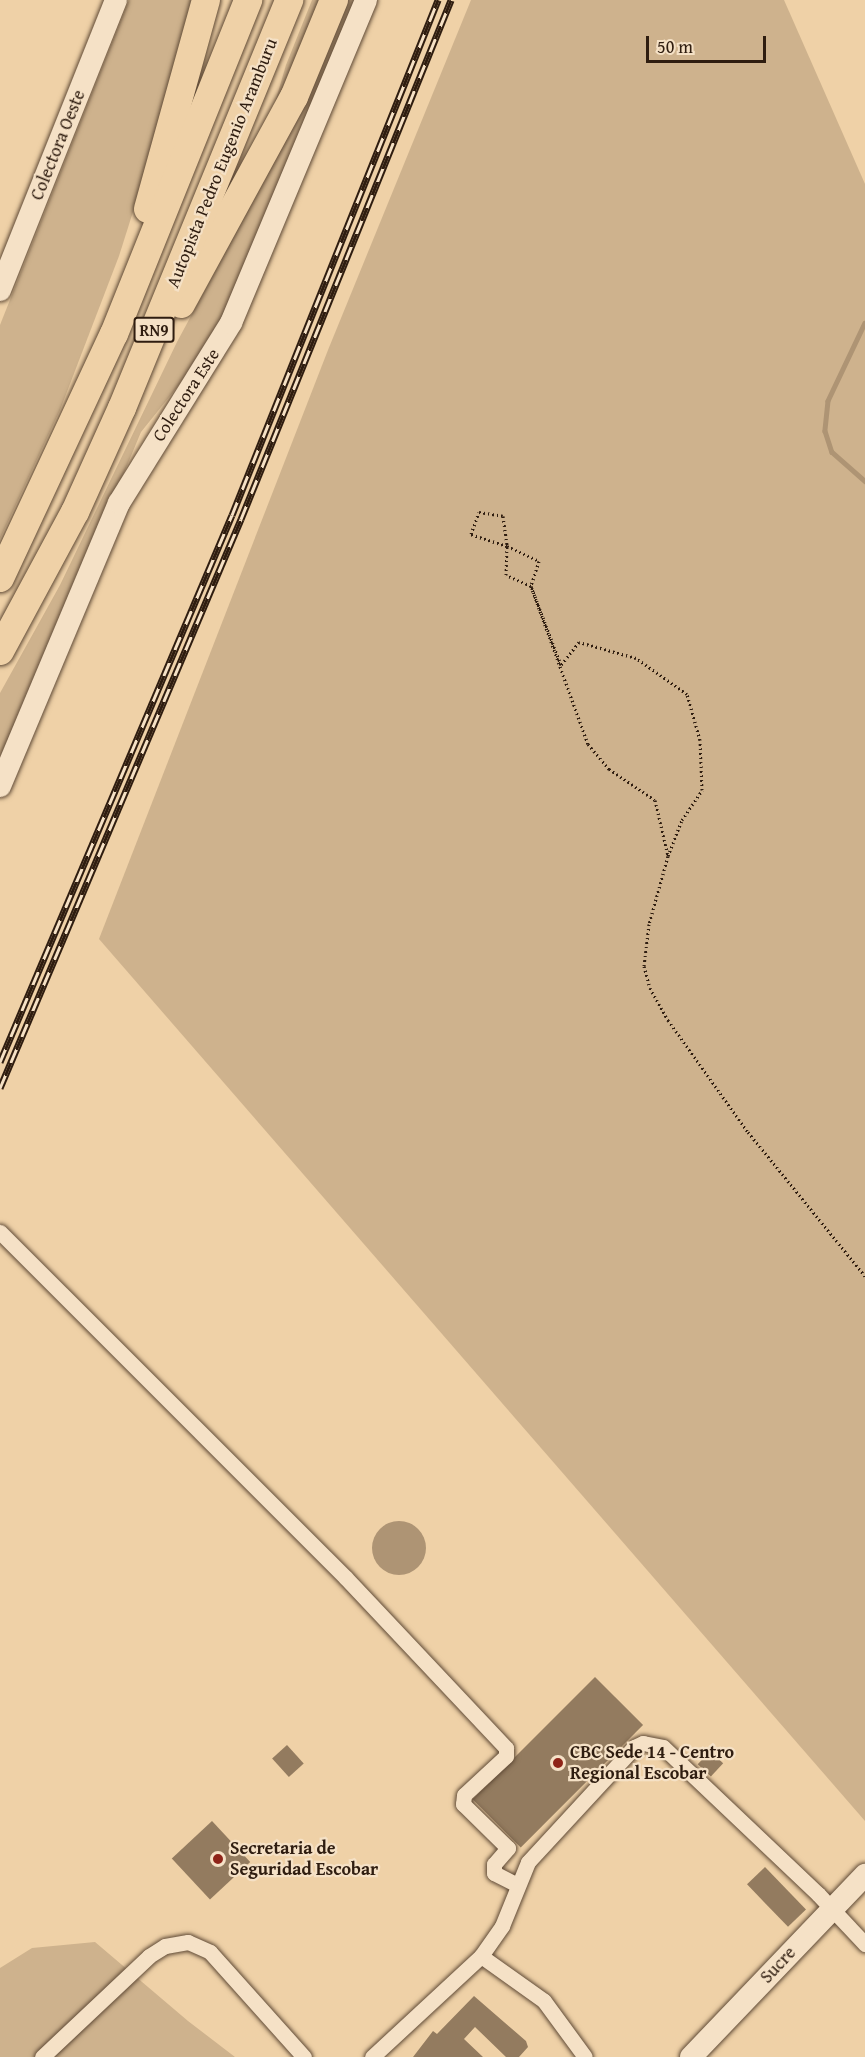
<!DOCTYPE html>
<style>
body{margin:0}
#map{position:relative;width:865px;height:2057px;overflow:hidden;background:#efd1a7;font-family:"Gentium Book Plus",serif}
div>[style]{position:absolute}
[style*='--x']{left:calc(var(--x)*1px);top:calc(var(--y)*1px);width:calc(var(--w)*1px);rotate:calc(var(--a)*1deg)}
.green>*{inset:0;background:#ceb28d}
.water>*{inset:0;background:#ae9474}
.round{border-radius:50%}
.stream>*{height:4.5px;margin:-2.25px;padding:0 2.25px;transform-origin:2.25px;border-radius:2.25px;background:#ae9474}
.building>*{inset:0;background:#937b5f;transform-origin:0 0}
.path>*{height:3px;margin-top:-1.5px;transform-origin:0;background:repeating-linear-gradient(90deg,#2f1d10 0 1.5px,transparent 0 4.5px)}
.roads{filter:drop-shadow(0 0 2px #5f4a36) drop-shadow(0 0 2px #5f4a36)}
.street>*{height:15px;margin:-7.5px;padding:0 7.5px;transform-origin:7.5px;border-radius:7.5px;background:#f5e1c6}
.secondary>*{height:22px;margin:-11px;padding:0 11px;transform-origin:11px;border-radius:11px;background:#f5e1c6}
.highway>*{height:28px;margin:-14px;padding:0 14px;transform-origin:14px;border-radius:14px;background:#efd1a7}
.rail>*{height:7px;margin-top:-3.5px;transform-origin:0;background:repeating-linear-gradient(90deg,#f5e1c6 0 14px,#2f1d10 0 28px);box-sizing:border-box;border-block:2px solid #2f1d10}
.dots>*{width:16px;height:16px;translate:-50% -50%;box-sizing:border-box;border:3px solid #f5e1c6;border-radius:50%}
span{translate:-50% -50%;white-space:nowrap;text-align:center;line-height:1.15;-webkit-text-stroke:4.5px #f5e1c6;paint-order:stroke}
.shield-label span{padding:2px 4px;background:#f5e1c6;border:2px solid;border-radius:4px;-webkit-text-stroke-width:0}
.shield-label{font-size:16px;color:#2f1d10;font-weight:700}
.street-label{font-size:18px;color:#2f1d10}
.poi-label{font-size:18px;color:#2f1d10;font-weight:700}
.left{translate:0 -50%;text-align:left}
.scale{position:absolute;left:646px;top:36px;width:120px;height:27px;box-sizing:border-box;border:3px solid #2f1d10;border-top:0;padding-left:8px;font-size:18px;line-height:21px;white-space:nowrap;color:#2f1d10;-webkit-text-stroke:4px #f5e1c6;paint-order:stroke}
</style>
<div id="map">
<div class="green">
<i style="clip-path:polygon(129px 0,200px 0,119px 256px,60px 410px,0 539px,0 325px)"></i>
<i style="clip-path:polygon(312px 0,328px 0,269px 123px,286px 65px)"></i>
<i style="clip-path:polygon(342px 0,355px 0,232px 301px,182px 381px,141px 432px,0 769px,0 693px,60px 585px,177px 342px,241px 223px,292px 119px)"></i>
<i style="clip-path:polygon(471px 0,784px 0,865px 184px,865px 1821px,99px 939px,328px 350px)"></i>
<i style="clip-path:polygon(95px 1942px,188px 2021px,235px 2057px,0 2057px,0 1968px,32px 1948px)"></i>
</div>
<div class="water">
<i class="round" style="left:372px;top:1521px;width:54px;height:54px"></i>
</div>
<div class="stream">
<i style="--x:865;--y:323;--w:86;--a:115.4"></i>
<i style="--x:828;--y:401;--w:30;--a:96"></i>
<i style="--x:825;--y:431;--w:22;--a:72"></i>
<i style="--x:832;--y:452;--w:44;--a:41.3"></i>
</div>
<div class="building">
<i style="left:595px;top:1677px;width:68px;height:173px;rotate:45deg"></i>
<i style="left:287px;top:1745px;width:25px;height:20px;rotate:48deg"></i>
<i style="left:710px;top:1751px;width:18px;height:18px;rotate:43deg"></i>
<i style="left:212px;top:1821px;width:56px;height:55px;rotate:47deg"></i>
<i style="left:765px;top:1867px;width:59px;height:25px;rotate:46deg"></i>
<i style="clip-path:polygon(474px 1996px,526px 2041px,528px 2047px,519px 2057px,506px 2057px,475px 2027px,464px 2039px,483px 2057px,413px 2057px,433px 2031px,437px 2034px)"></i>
</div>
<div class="path">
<i style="--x:668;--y:856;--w:39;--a:-69"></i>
<i style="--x:682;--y:820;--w:36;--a:-56"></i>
<i style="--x:702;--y:790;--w:50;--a:-92.3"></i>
<i style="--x:700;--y:740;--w:48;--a:-105.8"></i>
<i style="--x:687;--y:694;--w:62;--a:-144.8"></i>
<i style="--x:636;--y:658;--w:59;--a:-164.3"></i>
<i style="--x:579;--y:642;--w:29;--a:128"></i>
<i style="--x:561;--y:665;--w:85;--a:-110.8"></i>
<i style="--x:531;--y:586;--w:27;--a:-156"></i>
<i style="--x:506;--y:575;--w:29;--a:-88"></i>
<i style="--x:507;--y:546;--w:38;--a:-162"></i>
<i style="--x:471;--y:534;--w:23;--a:-70"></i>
<i style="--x:479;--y:512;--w:24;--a:9"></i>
<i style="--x:503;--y:516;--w:30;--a:82"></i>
<i style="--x:507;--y:546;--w:35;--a:25"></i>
<i style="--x:539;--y:561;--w:26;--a:108"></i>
<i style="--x:531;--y:586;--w:168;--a:70.2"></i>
<i style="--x:588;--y:744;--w:33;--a:50"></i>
<i style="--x:609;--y:769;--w:55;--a:34"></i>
<i style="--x:655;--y:800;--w:57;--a:76.9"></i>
<i style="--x:668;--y:856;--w:71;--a:105.6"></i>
<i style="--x:649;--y:924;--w:42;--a:96.8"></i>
<i style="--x:644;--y:966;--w:23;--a:75"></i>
<i style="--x:650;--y:988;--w:37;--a:61"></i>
<i style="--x:668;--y:1020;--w:138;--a:54.5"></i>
<i style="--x:748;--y:1132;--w:186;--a:50.9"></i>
</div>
<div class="roads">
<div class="street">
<i style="--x:0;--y:1232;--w:488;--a:45"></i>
<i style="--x:345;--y:1577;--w:235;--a:46.7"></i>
<i style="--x:506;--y:1748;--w:8;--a:90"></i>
<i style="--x:506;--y:1756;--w:57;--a:137.1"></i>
<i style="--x:464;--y:1795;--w:9;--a:96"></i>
<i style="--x:463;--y:1804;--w:63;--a:44.4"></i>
<i style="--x:508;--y:1848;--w:21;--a:131"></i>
<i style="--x:494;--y:1864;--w:9;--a:90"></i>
<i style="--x:494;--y:1873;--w:25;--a:27"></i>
<i style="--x:481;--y:1956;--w:77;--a:35.5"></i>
<i style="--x:544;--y:2001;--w:69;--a:53.8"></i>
<i style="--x:42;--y:2057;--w:147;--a:-43.3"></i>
<i style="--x:149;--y:1956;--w:19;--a:-32"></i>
<i style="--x:165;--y:1946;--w:23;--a:-10"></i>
<i style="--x:188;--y:1942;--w:24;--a:24"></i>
<i style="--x:210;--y:1952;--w:141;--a:48.2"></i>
<i style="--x:372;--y:2057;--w:149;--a:-42.8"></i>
<i style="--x:481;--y:1956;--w:37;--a:-55"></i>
<i style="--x:502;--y:1926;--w:69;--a:-67.9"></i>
<i style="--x:528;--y:1862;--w:156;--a:-47.3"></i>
<i style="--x:634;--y:1747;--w:10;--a:-24"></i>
<i style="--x:643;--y:1743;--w:20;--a:11"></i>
<i style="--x:663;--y:1747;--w:214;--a:43.5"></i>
<i style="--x:818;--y:1894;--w:69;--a:46.8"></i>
</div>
<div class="secondary">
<i style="--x:0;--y:290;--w:312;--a:-68.2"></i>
<i style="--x:0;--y:786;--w:307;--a:-67.2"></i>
<i style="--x:119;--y:503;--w:212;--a:-58.1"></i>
<i style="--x:231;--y:323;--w:350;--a:-67.3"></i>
<i style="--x:691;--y:2057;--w:252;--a:-46.3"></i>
</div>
<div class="highway">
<i style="--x:148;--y:209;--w:217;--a:-74.5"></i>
<i style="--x:181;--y:304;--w:236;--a:-61.4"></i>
<i style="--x:294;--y:97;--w:105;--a:-67.6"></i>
<i style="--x:0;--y:578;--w:269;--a:-65"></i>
<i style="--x:114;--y:334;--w:360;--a:-68.1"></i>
<i style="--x:0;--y:651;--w:158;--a:-61.7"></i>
<i style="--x:75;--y:512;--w:114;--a:-65.7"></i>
<i style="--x:122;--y:408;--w:441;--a:-67.7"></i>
</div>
</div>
<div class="rail">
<i style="--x:0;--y:1062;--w:594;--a:-67.02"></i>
<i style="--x:232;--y:515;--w:555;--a:-68.2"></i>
<i style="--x:0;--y:1088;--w:618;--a:-67.04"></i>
<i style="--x:241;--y:519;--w:560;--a:-67.97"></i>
</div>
<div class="dots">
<i style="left:558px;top:1763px;background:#8f2418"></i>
<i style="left:218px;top:1859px;background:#8f2418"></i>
</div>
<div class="shield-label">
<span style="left:154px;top:330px">RN9</span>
</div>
<div class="street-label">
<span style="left:58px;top:145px;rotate:-68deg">Colectora Oeste</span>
<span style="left:222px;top:163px;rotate:-68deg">Autopista Pedro Eugenio Aramburu</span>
<span style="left:186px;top:395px;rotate:-57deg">Colectora Este</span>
<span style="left:778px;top:1965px;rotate:-47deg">Sucre</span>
</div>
<div class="poi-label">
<span class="left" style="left:570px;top:1763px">CBC Sede 14 - Centro<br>Regional Escobar</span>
<span class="left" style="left:230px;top:1859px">Secretaria de<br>Seguridad Escobar</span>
</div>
<div class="scale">50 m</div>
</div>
